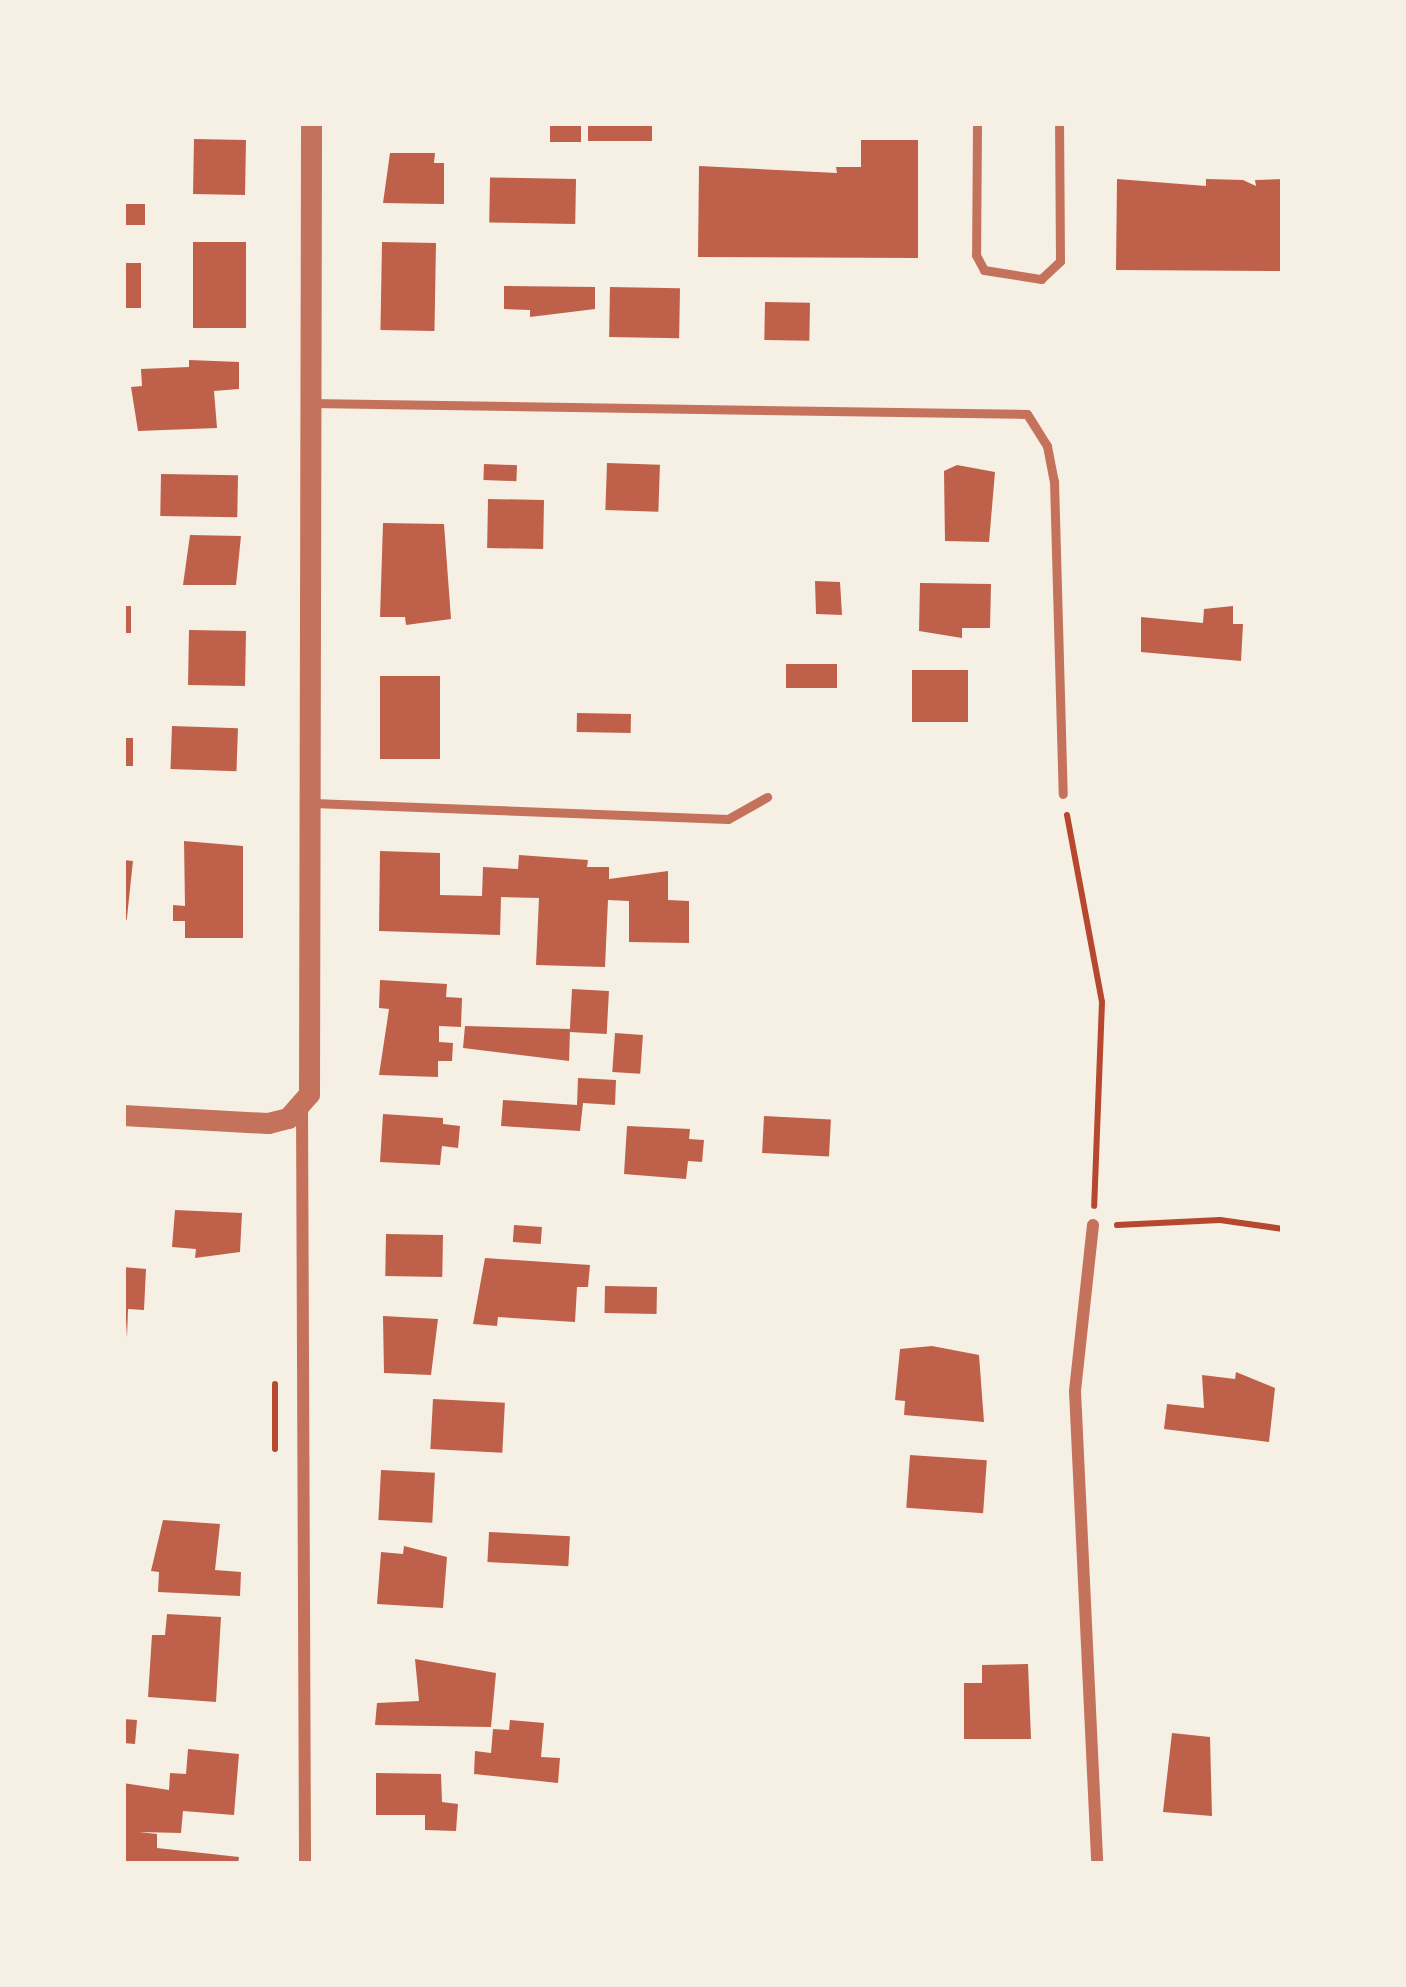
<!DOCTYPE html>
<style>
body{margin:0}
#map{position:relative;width:1406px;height:1987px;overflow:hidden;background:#f6efe4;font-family:Commissioner,sans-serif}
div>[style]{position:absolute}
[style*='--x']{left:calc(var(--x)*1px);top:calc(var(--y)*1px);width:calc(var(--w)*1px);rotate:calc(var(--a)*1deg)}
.building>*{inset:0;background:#bf614a;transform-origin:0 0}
.path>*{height:6px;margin:-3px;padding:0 3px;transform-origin:3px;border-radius:3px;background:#b5482f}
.service>*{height:9px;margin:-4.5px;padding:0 4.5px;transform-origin:4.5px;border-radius:4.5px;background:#c5725c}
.minor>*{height:12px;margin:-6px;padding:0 6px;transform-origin:6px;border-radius:6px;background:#c5725c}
.tertiary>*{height:21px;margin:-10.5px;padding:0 10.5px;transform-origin:10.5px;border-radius:10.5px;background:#c5725c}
span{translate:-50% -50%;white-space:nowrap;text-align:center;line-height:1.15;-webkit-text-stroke:9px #f6efe4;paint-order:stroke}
.frame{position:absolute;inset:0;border:126px solid #f6efe4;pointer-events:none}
</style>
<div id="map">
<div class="building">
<i style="left:550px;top:124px;width:31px;height:18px"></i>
<i style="left:652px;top:124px;width:17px;height:64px;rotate:90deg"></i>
<i style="left:194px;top:139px;width:52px;height:55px;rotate:1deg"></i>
<i style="clip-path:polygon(861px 140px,918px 140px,918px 258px,698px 257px,699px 166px,837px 173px,836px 167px,861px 167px)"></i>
<i style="clip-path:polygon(390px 153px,435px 153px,434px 163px,444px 163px,444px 204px,383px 203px)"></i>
<i style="left:576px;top:179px;width:45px;height:86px;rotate:91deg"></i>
<i style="clip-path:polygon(1117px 179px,1206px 186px,1206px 179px,1243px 180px,1256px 186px,1255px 180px,1283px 179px,1283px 271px,1116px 270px)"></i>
<i style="left:123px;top:204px;width:22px;height:21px"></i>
<i style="left:193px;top:242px;width:53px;height:86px"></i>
<i style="left:382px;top:242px;width:54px;height:88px;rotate:1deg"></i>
<i style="left:123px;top:263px;width:18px;height:45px"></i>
<i style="clip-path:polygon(504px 286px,595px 287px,595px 309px,530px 317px,530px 310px,504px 309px)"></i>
<i style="left:610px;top:287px;width:70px;height:50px;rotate:1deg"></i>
<i style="left:765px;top:302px;width:45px;height:38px;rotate:1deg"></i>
<i style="clip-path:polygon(189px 360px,239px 362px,239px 389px,214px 391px,217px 428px,138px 431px,131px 387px,142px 386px,141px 369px,189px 367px)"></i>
<i style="left:607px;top:463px;width:53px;height:47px;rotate:2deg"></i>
<i style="left:484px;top:464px;width:33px;height:16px;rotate:2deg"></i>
<i style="clip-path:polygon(957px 465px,995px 472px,989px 542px,945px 541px,944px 471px)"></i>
<i style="left:161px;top:474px;width:77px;height:42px;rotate:1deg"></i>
<i style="left:488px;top:499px;width:56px;height:49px;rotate:1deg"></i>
<i style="clip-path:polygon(383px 523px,444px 524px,451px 619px,406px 625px,405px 617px,380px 617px)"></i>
<i style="clip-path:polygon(190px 535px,241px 536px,236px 585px,183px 585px)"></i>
<i style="clip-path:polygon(815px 581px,840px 582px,842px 615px,816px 614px)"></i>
<i style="clip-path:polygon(920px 583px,991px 584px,990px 628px,962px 628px,962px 638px,919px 631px)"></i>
<i style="left:123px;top:606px;width:8px;height:27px"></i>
<i style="clip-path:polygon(1233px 606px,1233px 624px,1243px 624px,1241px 661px,1141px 652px,1141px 617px,1203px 623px,1204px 609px)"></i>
<i style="left:189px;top:630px;width:57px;height:55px;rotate:1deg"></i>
<i style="left:786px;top:664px;width:51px;height:24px"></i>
<i style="left:912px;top:670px;width:56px;height:52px"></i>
<i style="left:380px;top:676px;width:60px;height:83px"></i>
<i style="left:577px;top:713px;width:54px;height:19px;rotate:1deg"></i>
<i style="left:172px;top:726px;width:66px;height:43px;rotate:2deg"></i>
<i style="left:123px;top:738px;width:10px;height:28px"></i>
<i style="clip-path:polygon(184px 841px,243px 846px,243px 938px,185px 938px,185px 921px,173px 921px,173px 905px,185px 906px)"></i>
<i style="clip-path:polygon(380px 851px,440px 853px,440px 895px,482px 896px,483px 867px,518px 869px,519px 855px,588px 860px,587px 867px,609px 867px,609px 879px,668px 871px,668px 900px,689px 901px,689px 943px,629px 942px,629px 901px,608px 900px,605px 967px,536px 965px,539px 898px,501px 897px,500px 935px,379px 931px)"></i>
<i style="left:123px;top:860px;width:10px;height:59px;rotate:6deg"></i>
<i style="clip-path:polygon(380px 980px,447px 984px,446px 997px,462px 998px,461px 1027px,439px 1026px,439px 1042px,453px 1043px,452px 1061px,438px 1061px,438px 1077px,379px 1075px,389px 1009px,379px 1008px)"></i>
<i style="left:572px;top:989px;width:37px;height:43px;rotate:3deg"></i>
<i style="clip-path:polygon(465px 1026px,570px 1029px,569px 1061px,463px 1048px)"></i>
<i style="left:615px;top:1033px;width:28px;height:39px;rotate:4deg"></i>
<i style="clip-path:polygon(578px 1078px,616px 1080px,615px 1105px,583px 1103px,580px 1131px,501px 1126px,503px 1100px,577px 1105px)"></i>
<i style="clip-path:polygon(383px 1114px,443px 1118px,443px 1124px,460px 1126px,458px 1148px,442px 1146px,440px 1165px,380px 1162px)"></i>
<i style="left:764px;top:1116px;width:67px;height:37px;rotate:3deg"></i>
<i style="clip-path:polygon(627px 1126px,690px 1129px,689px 1139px,704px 1140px,702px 1162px,688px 1161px,686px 1179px,624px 1174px)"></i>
<i style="clip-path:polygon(175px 1210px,242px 1213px,240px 1252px,195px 1258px,196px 1249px,172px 1247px)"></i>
<i style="left:514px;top:1225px;width:28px;height:17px;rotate:4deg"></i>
<i style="left:386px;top:1234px;width:57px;height:42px;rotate:1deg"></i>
<i style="clip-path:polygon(485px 1258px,590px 1265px,588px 1287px,577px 1287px,575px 1322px,498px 1317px,497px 1326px,473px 1324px)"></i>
<i style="clip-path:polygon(123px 1267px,146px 1269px,144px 1310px,128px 1309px,127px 1338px)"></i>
<i style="left:605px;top:1286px;width:52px;height:27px;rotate:1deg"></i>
<i style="clip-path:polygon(383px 1316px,438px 1319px,431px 1375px,384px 1373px)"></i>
<i style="clip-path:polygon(932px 1346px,979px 1355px,984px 1422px,904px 1415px,905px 1401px,895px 1400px,900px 1349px)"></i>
<i style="clip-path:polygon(1236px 1372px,1275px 1388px,1269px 1442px,1164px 1429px,1167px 1404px,1204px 1408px,1202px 1375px,1235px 1379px)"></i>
<i style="left:433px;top:1399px;width:72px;height:50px;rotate:3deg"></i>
<i style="left:910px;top:1455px;width:77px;height:53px;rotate:4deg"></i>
<i style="left:381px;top:1470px;width:54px;height:50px;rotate:3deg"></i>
<i style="clip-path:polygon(163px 1520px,220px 1524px,215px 1570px,241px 1572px,240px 1596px,158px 1592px,159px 1572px,151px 1571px)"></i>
<i style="left:489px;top:1532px;width:81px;height:30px;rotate:3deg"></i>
<i style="clip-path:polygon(404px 1546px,447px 1557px,443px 1608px,377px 1604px,381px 1552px,403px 1554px)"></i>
<i style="clip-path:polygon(167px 1614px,221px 1617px,216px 1702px,148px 1697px,152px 1635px,165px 1635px)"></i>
<i style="clip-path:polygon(415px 1659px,496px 1673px,491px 1727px,375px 1725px,377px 1703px,419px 1701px)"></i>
<i style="clip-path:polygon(1028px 1664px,1031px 1739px,964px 1739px,964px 1683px,982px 1683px,982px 1665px)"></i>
<i style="clip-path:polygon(123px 1719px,137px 1720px,135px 1744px,123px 1743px)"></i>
<i style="clip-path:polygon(510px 1720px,544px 1723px,541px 1757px,560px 1758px,558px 1783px,474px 1774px,475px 1751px,491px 1753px,493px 1729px,509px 1730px)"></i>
<i style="clip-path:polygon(1172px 1733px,1210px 1737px,1212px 1816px,1163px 1812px)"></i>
<i style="clip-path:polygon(188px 1749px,239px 1754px,234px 1815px,183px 1811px,181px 1833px,139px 1832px,157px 1834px,157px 1848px,239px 1857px,238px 1864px,123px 1864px,123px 1783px,169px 1790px,170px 1773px,186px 1774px)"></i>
<i style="clip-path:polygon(376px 1773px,441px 1774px,442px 1802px,458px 1804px,456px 1831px,425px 1830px,425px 1815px,376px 1815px)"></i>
</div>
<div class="path">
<i style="--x:1067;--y:815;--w:190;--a:79.4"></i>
<i style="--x:1102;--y:1002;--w:204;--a:92.2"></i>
<i style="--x:1117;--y:1225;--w:103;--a:-2.8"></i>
<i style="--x:1220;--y:1220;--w:64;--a:8.1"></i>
<i style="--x:275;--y:1384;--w:65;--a:90"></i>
</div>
<div class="service">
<i style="--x:977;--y:123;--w:132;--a:90.4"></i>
<i style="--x:976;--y:255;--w:17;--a:62"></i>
<i style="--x:984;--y:270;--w:58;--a:9"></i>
<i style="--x:1041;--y:279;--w:26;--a:-43"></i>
<i style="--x:1060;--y:261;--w:138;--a:-90.4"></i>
<i style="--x:310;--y:403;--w:717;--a:0.88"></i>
<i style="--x:1027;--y:414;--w:38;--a:58"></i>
<i style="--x:1047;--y:446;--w:36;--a:79"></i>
<i style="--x:1054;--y:481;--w:313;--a:88.4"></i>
<i style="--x:313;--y:803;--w:415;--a:2.2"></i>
<i style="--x:728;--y:819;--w:45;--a:-29.4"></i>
</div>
<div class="minor">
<i style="--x:302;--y:1106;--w:758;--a:89.77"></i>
<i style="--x:1093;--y:1225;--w:167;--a:96.2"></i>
<i style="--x:1075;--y:1391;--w:474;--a:87.3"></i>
</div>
<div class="tertiary">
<i style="--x:123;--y:1115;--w:145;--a:3.2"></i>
<i style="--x:268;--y:1123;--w:21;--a:-14"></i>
<i style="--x:288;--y:1118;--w:32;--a:-49"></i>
<i style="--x:309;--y:1094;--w:971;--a:-89.88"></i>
</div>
<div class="frame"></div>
</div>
